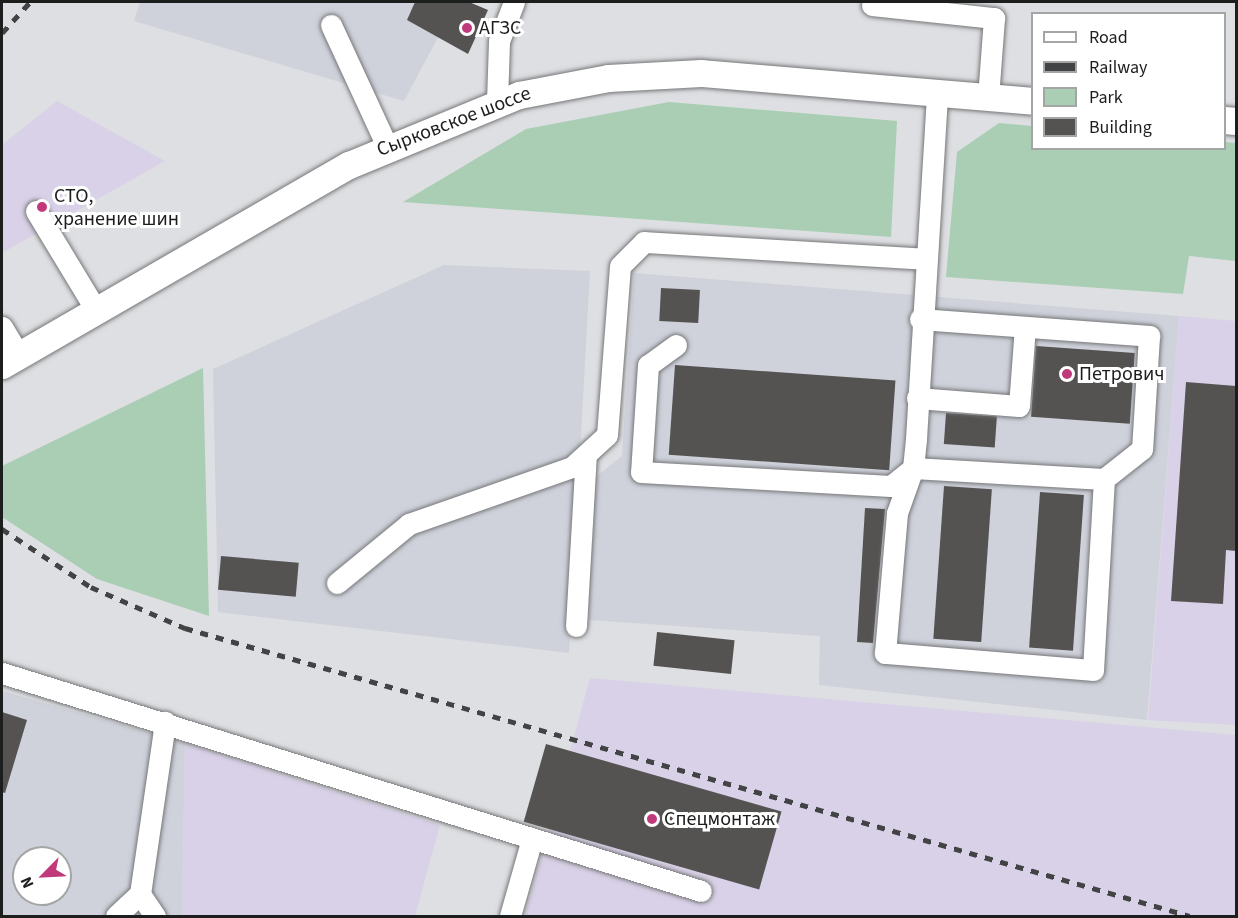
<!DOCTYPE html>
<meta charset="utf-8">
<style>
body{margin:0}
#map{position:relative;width:1238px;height:918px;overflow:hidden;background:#dedfe2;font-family:"Source Sans 3",sans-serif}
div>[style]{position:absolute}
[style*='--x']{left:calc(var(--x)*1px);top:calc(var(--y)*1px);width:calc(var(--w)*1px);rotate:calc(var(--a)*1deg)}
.built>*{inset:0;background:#cfd2db}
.industrial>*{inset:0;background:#d9d1e7}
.green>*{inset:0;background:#a9ceb4}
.building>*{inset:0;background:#555352;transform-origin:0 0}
.roads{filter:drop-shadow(0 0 2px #767779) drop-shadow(0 0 2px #767779)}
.minor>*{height:21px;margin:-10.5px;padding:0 10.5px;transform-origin:10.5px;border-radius:10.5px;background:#fff}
.major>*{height:27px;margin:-13.5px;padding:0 13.5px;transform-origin:13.5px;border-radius:13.5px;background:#fff}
.rail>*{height:4.5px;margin-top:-2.25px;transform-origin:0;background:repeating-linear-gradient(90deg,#424344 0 8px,transparent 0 16px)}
.dots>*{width:16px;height:16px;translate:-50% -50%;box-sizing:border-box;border:3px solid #fff;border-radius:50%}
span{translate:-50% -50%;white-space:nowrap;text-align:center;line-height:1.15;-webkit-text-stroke:6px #fff;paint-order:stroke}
.poi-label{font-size:20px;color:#1c1d1d}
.left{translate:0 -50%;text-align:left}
.street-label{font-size:20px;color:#1c1d1d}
.frame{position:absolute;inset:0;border:3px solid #1c1d1d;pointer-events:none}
.legend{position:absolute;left:1031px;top:12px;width:195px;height:138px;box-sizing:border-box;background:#fff;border:2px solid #a4a5a5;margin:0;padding:8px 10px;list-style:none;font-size:18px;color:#1c1d1d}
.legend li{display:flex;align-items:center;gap:12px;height:30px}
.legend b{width:30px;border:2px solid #a4a5a5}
.north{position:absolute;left:12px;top:846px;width:60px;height:60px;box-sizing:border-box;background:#fff;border:2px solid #a4a5a5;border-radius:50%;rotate:246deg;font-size:16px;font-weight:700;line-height:24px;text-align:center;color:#1c1d1d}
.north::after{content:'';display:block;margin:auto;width:21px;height:27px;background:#c03a7b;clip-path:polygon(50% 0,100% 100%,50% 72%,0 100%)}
</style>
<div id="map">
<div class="built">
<i style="clip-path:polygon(140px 2px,457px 2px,404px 101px,134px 21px)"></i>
<i style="clip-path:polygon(444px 265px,590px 271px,569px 653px,218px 612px,213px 369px)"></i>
<i style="clip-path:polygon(634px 273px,1179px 316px,1147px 720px,819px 685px,820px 636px,589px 620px,592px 480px,622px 456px)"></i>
<i style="clip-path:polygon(evenodd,2px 691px,185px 743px,182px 916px,2px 916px,2px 691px,24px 858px,60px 858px,60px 894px,24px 894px,24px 858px)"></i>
</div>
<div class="industrial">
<i style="clip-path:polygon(57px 101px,165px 161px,2px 253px,2px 145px)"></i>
<i style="clip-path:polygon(1179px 316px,1236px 321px,1236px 725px,1148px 720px)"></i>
<i style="clip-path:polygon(590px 678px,1236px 735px,1236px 916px,525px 916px)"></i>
<i style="clip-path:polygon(185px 743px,440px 825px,415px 916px,182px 916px)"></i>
</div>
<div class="green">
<i style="clip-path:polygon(669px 102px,897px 121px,891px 237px,403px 202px,526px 129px)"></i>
<i style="clip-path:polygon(999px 123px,1032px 126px,1032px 148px,1224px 148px,1225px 142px,1236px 143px,1236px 261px,1189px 256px,1183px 294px,946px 277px,957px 152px)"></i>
<i style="clip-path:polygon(203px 368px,209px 616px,97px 579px,2px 517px,2px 466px)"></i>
</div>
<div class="building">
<i style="clip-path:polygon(415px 2px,469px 2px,488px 10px,468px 54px,407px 20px)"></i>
<i style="left:661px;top:288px;width:39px;height:33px;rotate:3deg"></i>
<i style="left:1036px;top:346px;width:99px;height:71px;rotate:4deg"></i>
<i style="left:675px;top:365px;width:221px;height:90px;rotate:4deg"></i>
<i style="clip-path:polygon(1186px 382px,1236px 386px,1236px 551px,1226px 550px,1223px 604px,1171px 601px)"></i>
<i style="left:946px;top:413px;width:51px;height:31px;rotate:4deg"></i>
<i style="left:944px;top:486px;width:48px;height:153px;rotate:4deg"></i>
<i style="left:1040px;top:492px;width:44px;height:156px;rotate:4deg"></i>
<i style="clip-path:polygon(865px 508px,885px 509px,873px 643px,857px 642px)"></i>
<i style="left:221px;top:556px;width:78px;height:34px;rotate:5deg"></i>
<i style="left:657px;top:632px;width:78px;height:34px;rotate:6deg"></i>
<i style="clip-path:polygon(2px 712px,27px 720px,5px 793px,2px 792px)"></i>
<i style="left:546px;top:744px;width:245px;height:81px;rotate:16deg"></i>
</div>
<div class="roads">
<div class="minor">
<i style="--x:872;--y:5;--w:123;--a:6.1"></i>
<i style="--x:994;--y:18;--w:79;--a:94.3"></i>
<i style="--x:331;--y:25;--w:133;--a:65.2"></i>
<i style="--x:497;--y:102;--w:61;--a:-88.1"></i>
<i style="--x:499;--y:41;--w:42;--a:-69"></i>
<i style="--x:36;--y:211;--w:116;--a:58.8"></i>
<i style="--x:920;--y:319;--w:230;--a:4.2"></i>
<i style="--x:1149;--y:336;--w:113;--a:93.5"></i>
<i style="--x:1142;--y:449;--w:48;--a:141.7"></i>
<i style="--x:2;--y:327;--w:33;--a:59"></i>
<i style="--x:676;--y:345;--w:34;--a:144"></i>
<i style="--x:648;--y:365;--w:107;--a:93.7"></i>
<i style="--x:641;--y:472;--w:250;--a:3.2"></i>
<i style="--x:891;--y:486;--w:28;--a:-39"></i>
<i style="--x:913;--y:468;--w:191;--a:3.3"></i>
<i style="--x:1104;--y:479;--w:191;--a:93.3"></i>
<i style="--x:1093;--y:670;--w:209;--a:-175.3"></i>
<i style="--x:885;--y:653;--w:141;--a:-85.1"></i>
<i style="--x:897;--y:513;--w:48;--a:-70.4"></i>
<i style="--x:913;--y:468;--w:29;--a:-84"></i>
<i style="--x:916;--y:439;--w:348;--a:-86.5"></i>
<i style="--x:917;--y:398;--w:102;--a:4.5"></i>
<i style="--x:1019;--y:406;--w:79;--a:-85.7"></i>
<i style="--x:337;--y:583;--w:93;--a:-39.3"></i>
<i style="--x:409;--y:524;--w:173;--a:-19.3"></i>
<i style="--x:572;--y:467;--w:47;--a:-42.4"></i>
<i style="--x:607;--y:435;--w:169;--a:-85.6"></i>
<i style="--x:620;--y:266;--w:34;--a:-45"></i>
<i style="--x:644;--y:242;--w:283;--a:3.4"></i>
<i style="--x:576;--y:626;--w:171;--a:-86.7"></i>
<i style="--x:2;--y:673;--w:732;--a:17.32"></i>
<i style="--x:140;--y:894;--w:27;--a:56"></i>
<i style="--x:116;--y:916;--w:33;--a:-43"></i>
<i style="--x:140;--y:894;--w:174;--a:-81.7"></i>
<i style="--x:510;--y:916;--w:80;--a:-74.1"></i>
</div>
<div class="major">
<i style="--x:1224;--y:120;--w:12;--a:5"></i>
<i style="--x:2;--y:365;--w:401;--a:-30"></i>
<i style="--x:349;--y:165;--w:184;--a:-22.4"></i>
<i style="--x:519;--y:95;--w:91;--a:-10.8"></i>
<i style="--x:608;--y:78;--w:93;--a:-3.1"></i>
<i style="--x:701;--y:73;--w:332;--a:4.8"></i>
</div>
</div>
<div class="rail">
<i style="--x:2;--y:33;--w:42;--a:-47.9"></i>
<i style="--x:2;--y:529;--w:106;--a:33.1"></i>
<i style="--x:91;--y:587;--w:103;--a:23.6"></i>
<i style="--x:185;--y:628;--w:1045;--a:15.99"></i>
</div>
<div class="dots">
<i style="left:467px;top:28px;background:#c03a7b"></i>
<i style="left:42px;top:207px;background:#c03a7b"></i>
<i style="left:1067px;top:374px;background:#c03a7b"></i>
<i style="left:652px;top:819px;background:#c03a7b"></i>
</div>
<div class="poi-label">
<span class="left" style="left:479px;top:28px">АГЗС</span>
<span class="left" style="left:54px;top:208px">СТО,<br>хранение шин</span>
<span class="left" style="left:1079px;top:374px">Петрович</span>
<span class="left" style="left:664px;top:819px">Спецмонтаж</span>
</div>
<div class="street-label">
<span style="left:454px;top:122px;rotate:-21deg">Сырковское шоссе</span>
</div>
<div class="frame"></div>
<ul class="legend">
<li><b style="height:8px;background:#fff"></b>Road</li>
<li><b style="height:8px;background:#424344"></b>Railway</li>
<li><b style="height:16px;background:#a9ceb4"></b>Park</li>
<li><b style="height:16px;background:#555352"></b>Building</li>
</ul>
<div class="north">N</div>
</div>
